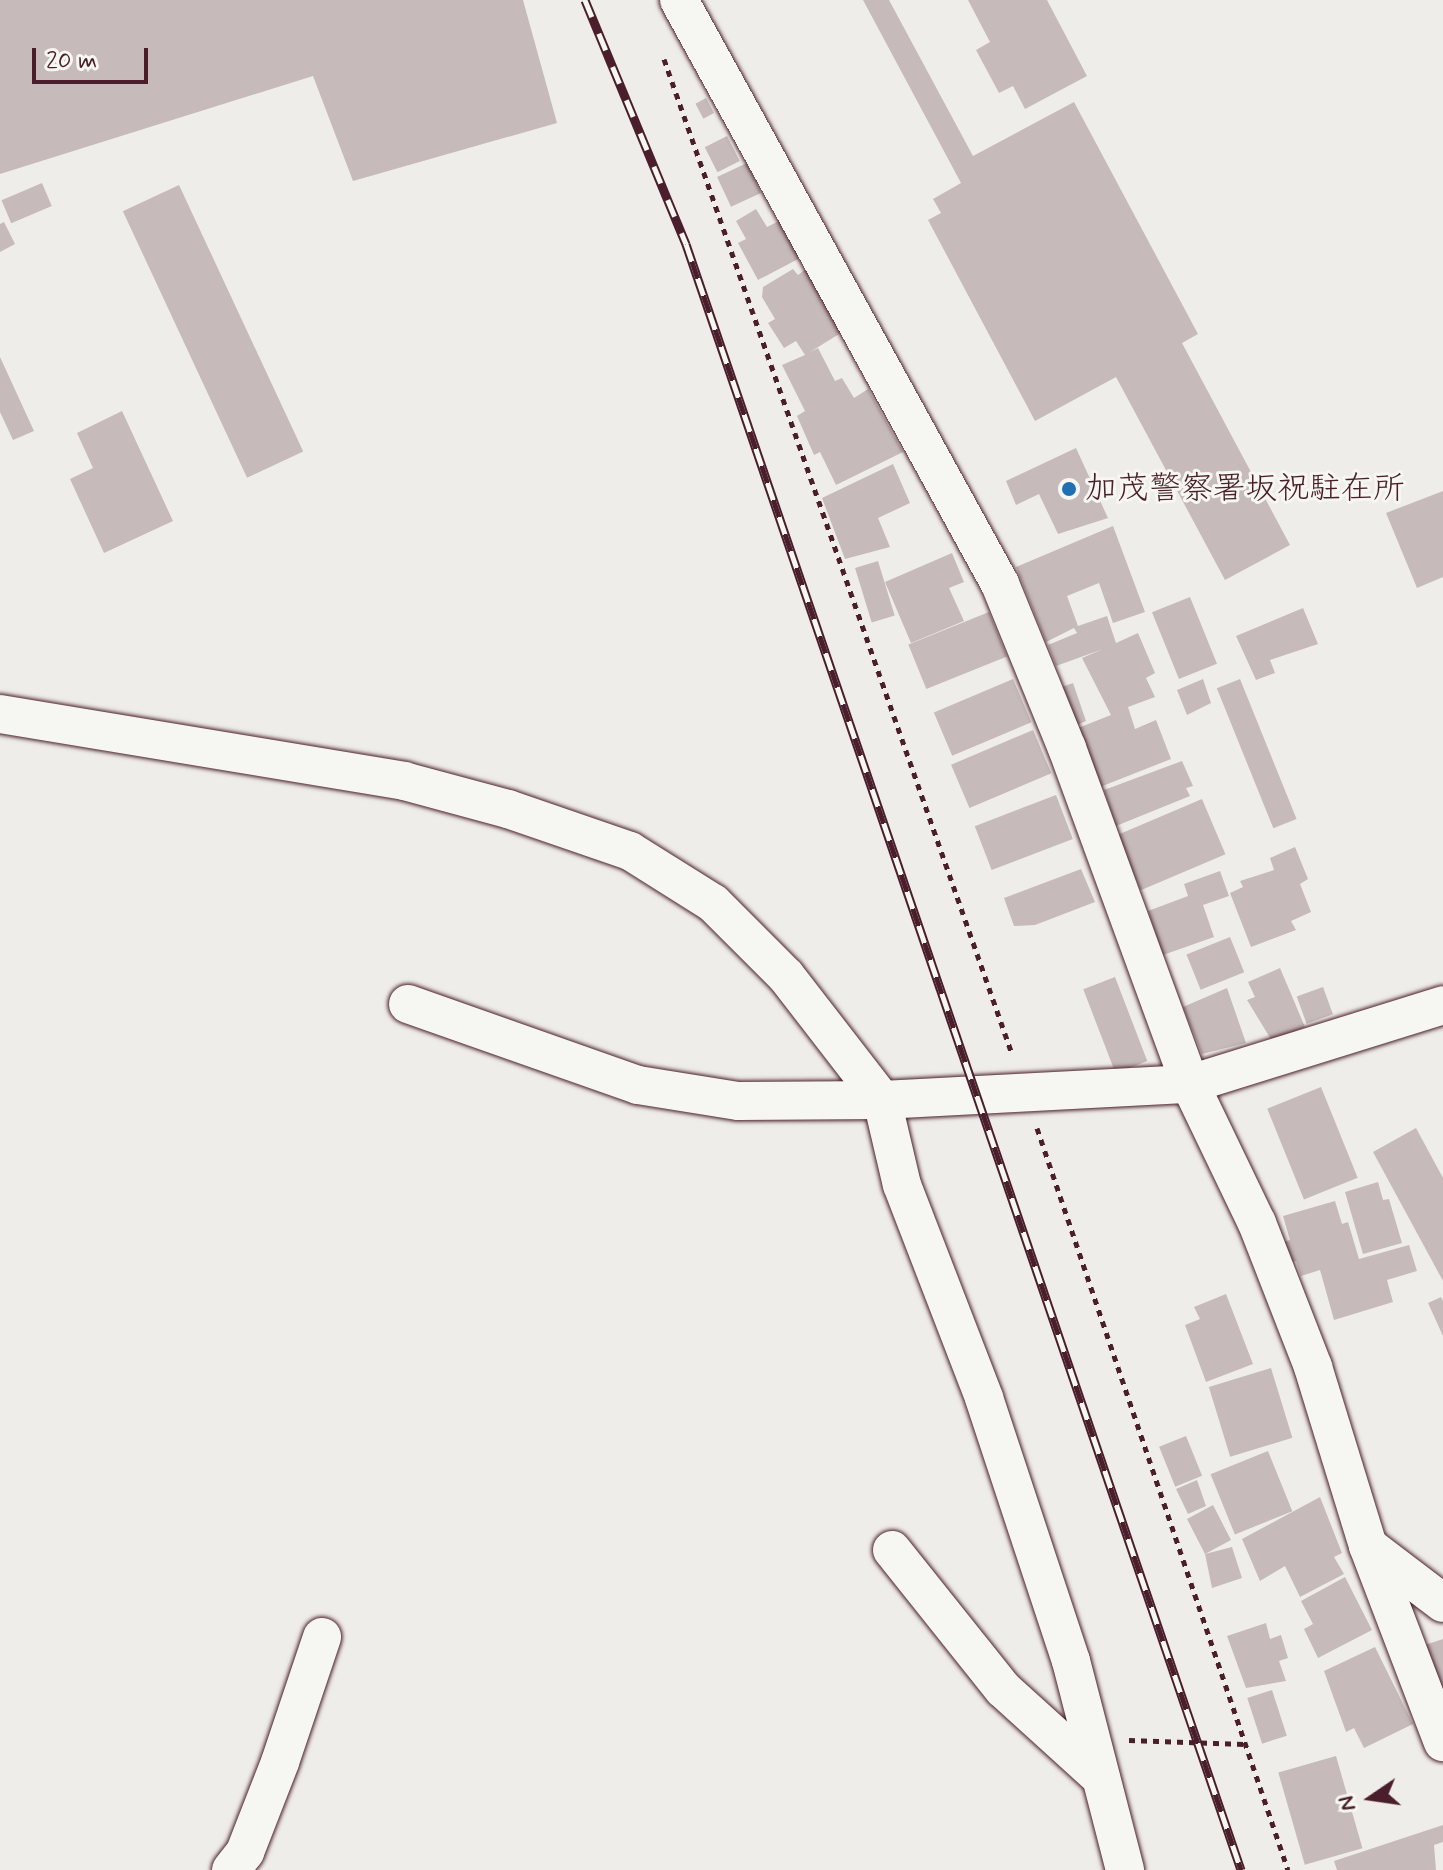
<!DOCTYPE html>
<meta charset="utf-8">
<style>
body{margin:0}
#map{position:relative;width:1443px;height:1870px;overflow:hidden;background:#efedea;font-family:Mynerve,"Klee One",sans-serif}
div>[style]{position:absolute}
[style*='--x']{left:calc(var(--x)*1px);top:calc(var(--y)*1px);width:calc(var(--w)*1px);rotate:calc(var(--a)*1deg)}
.building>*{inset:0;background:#c6babb;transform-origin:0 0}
.path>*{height:5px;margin-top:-2.5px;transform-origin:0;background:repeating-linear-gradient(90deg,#4a1f2b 0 6px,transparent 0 12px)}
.roads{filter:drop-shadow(0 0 2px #4a1f2b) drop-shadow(0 0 2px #4a1f2b)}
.minor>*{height:38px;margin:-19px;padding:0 19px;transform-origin:19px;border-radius:19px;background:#f6f6f2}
.rail>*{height:9px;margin-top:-4.5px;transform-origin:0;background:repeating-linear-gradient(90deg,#f6f6f2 0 18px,#4a1f2b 0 36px);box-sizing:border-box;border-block:2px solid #4a1f2b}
.dots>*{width:22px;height:22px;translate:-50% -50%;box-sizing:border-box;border:4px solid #f6f6f2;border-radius:50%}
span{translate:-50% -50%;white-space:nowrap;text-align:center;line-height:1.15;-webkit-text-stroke:6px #f6f6f2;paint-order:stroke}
.poi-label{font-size:32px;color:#4a1f2b}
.left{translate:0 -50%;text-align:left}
.north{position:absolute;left:1331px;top:1758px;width:80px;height:80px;-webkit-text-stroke:6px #f6f6f2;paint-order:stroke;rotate:257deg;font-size:22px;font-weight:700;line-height:32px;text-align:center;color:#4a1f2b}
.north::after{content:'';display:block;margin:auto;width:28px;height:36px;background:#4a1f2b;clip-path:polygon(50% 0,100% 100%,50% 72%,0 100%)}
.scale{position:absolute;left:32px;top:48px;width:116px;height:36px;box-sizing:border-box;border:4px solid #4a1f2b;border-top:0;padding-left:10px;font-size:24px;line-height:28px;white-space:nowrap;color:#4a1f2b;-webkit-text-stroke:6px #f6f6f2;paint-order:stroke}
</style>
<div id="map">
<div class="building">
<i style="clip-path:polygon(0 0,523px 0,557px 123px,353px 181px,313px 76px,0 174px)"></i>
<i style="clip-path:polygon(863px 0,889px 0,973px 156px,1074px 102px,1198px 334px,1182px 343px,1290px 545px,1225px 580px,1116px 377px,1035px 421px,928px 220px,941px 213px,933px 199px,961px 183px)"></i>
<i style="clip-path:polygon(968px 0,1047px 0,1087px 76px,1025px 109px,1013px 86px,999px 93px,976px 50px,990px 42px)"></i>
<i style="left:706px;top:98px;width:17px;height:12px;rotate:62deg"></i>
<i style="left:727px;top:136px;width:28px;height:25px;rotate:63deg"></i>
<i style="left:747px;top:163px;width:33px;height:33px;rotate:65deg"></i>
<i style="left:42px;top:183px;width:25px;height:44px;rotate:67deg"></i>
<i style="left:179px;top:185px;width:294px;height:62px;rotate:65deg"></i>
<i style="clip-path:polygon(756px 209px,767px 227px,779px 221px,800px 258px,758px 280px,738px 243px,746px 239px,736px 221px)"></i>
<i style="clip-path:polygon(4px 222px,15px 244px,0 252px,0 224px)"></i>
<i style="clip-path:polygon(793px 269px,798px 275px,806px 269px,844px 331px,810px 352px,818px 348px,835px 381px,842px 378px,854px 398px,868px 389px,903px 452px,836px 485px,820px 452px,814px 455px,797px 416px,805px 411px,782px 365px,805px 355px,796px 341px,784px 348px,768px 323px,775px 319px,762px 297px,763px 287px)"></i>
<i style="clip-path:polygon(0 357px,34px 431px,13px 440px,0 412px)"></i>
<i style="clip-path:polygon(122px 411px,173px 521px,104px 553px,70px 479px,93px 468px,77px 433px)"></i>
<i style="clip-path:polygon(1076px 448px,1108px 518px,1058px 534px,1039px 494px,1016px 505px,1006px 481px)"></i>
<i style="clip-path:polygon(893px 464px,910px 503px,878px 518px,890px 547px,845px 559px,822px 498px)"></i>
<i style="clip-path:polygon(1443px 491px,1443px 577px,1417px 588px,1386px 513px)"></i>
<i style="clip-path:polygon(1113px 526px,1145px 612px,1113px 623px,1099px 583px,1067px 596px,1078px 626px,1107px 616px,1116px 643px,1138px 633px,1155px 673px,1146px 678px,1155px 697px,1128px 707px,1135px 729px,1156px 720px,1171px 759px,1100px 787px,1078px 728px,1111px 715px,1082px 658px,1103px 649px,1056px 666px,1048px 645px,1077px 633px,1074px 628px,1046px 642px,1016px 567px)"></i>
<i style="clip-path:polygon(952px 553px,964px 582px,949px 588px,964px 621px,911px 643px,885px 582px)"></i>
<i style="left:878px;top:561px;width:57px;height:24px;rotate:73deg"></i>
<i style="left:1190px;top:597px;width:72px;height:41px;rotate:68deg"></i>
<i style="clip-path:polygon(1303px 608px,1318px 644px,1270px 660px,1275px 673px,1256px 680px,1236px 636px)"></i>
<i style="left:989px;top:612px;width:48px;height:87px;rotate:68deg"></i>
<i style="left:1013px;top:679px;width:47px;height:86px;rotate:67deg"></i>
<i style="clip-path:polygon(1203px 679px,1211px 703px,1187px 715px,1177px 690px)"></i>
<i style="left:1240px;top:679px;width:151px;height:25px;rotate:68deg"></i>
<i style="clip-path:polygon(1073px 683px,1086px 721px,1077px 725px,1062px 687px)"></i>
<i style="left:1033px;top:730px;width:47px;height:89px;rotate:67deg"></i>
<i style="clip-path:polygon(1182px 761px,1193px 786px,1186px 788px,1190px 796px,1116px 826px,1104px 790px)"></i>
<i style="left:1056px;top:795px;width:47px;height:87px;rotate:69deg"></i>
<i style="left:1202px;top:799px;width:60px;height:92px;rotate:67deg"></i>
<i style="clip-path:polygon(1295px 847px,1308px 879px,1300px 884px,1311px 912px,1291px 921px,1296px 930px,1251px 947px,1230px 893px,1243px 887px,1240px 881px,1274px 870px,1270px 858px)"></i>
<i style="clip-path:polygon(1081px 869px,1095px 902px,1035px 925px,1014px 926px,1004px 898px)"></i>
<i style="clip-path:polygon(1220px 871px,1229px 896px,1203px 905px,1214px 937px,1163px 955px,1148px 911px,1188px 896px,1184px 884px)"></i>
<i style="left:1230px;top:937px;width:38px;height:47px;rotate:68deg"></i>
<i style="clip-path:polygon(1280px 968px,1305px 1027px,1272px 1041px,1247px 1000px,1255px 997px,1248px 982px)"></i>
<i style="left:1115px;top:977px;width:90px;height:34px;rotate:69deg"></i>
<i style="left:1323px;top:987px;width:29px;height:28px;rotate:70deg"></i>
<i style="clip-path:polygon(1227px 988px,1246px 1043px,1202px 1054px,1183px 1007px)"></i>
<i style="left:1321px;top:1087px;width:98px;height:58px;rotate:68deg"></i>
<i style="clip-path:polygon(1416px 1128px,1443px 1178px,1443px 1281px,1373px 1152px)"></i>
<i style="clip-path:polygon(1378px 1182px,1383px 1200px,1389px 1199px,1402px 1243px,1363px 1254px,1345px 1192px)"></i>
<i style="clip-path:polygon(1335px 1201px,1342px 1224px,1348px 1222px,1359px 1259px,1409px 1245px,1417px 1271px,1387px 1280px,1393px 1302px,1334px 1320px,1320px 1270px,1301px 1276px,1296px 1261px,1289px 1263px,1283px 1242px,1290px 1240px,1283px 1216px)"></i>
<i style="clip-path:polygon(1226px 1294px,1253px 1364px,1206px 1382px,1185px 1325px,1200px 1319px,1194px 1307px)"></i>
<i style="clip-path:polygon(1441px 1297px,1443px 1301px,1443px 1336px,1428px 1303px)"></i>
<i style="left:1271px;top:1368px;width:73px;height:65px;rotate:73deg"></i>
<i style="left:1186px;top:1436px;width:43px;height:29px;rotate:68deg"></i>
<i style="left:1268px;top:1451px;width:65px;height:62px;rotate:68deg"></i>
<i style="clip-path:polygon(1197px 1480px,1206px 1506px,1188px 1514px,1176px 1489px)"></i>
<i style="clip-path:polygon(1320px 1497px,1342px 1553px,1334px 1557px,1344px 1574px,1300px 1597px,1285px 1566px,1260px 1581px,1242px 1539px)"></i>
<i style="clip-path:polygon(1213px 1505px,1231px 1540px,1205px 1554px,1232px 1547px,1242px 1578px,1212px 1588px,1205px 1554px,1187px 1519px)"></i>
<i style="clip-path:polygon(1345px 1577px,1372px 1630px,1318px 1658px,1304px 1629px,1313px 1624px,1301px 1601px)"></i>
<i style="clip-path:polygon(1266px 1623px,1270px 1639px,1281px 1635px,1288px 1658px,1279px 1661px,1286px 1681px,1246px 1688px,1227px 1636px)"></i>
<i style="clip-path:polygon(1443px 1639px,1443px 1691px,1425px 1645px)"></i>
<i style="clip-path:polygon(1375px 1647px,1413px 1724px,1364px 1748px,1354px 1728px,1346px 1732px,1324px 1671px)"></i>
<i style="left:1272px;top:1690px;width:48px;height:26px;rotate:72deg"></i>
<i style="left:1336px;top:1756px;width:96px;height:60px;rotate:74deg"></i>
<i style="clip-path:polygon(1443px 1825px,1443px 1842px,1434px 1845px,1436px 1870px,1337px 1870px,1334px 1861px)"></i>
</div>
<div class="path">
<i style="--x:664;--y:59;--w:1054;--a:70.72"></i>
<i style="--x:1037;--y:1128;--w:783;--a:71.31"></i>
<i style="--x:1129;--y:1740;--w:115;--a:2"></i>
</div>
<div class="roads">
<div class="minor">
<i style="--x:679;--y:0;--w:666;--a:61.2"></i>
<i style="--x:1000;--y:584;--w:177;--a:67.8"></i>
<i style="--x:1067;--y:748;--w:358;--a:69.9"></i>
<i style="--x:1190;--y:1084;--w:154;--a:64.3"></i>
<i style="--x:1257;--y:1223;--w:155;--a:68.7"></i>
<i style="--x:1313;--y:1367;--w:187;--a:72.9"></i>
<i style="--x:1368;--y:1546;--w:210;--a:69.1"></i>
<i style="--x:0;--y:714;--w:410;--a:9.4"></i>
<i style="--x:404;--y:781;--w:108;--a:15.1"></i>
<i style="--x:508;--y:809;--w:129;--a:19"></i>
<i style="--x:630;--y:851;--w:98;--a:32.1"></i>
<i style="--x:713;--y:903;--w:103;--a:45"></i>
<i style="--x:786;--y:976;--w:157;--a:52.3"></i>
<i style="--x:882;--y:1100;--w:87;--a:76.8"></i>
<i style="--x:902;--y:1185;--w:228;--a:68.9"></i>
<i style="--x:984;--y:1398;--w:277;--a:71.7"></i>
<i style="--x:1071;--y:1661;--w:216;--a:75.5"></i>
<i style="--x:408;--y:1004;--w:244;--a:19.4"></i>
<i style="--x:638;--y:1085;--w:101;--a:9.1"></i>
<i style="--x:738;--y:1101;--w:144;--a:-0.4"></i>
<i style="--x:882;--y:1100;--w:308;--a:-3"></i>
<i style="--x:1190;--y:1084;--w:265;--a:-17.3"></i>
<i style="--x:1368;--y:1546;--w:94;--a:37.2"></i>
<i style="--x:892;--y:1550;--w:178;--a:51.4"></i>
<i style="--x:1003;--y:1689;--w:132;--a:42.2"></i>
<i style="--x:231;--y:1870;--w:23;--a:-52"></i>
<i style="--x:245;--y:1852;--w:97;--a:-68.7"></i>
<i style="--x:280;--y:1762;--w:132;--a:-71.4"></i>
</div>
</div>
<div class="rail">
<i style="--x:585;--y:0;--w:264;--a:67.5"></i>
<i style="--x:686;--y:244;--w:1718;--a:71.15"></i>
</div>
<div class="dots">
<i style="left:1069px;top:489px;background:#1f6fb2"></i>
</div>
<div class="poi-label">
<span class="left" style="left:1085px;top:489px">加茂警察署坂祝駐在所</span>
</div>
<div class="north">N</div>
<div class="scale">20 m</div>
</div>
